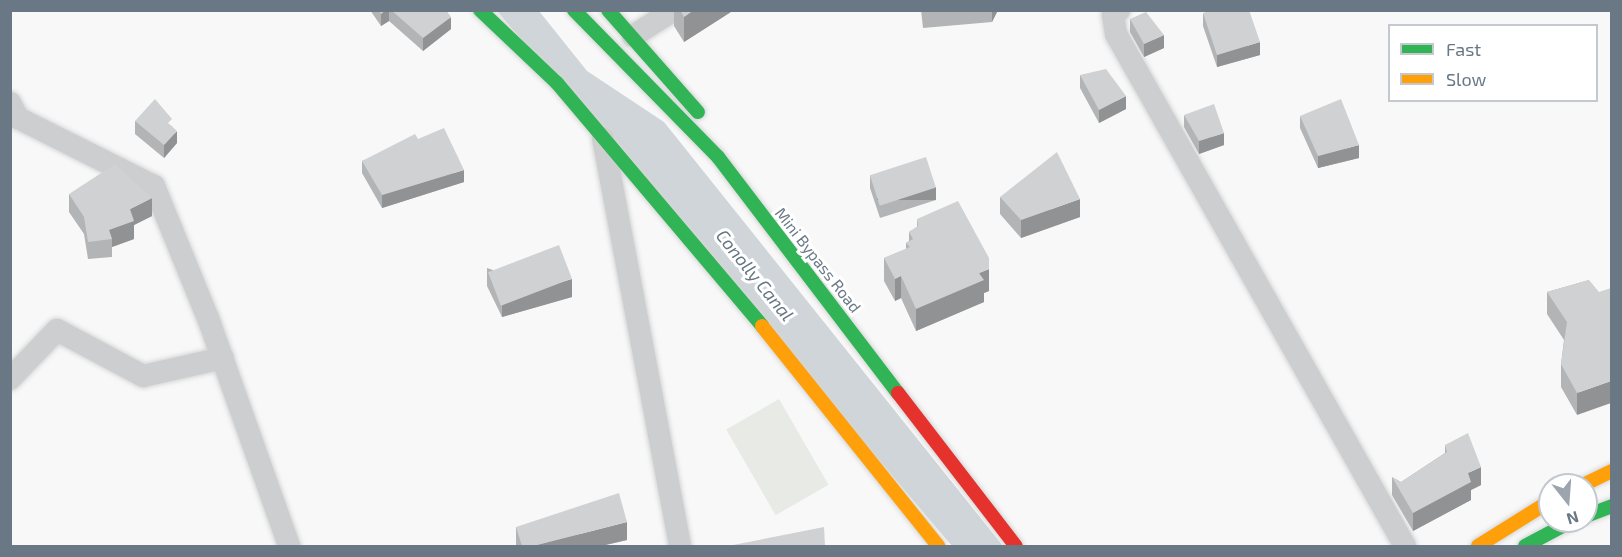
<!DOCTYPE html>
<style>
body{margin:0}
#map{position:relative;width:1622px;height:557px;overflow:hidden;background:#f8f8f8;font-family:"Exo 2",sans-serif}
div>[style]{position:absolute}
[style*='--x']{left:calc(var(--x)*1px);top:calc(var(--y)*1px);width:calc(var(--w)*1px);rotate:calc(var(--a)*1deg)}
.green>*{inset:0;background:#e8eae6;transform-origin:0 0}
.water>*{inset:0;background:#cfd5d8}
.roads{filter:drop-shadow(0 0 2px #d5d6d7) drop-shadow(0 0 2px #d5d6d7)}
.street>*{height:22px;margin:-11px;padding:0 11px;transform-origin:11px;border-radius:11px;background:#cdcecf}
.fast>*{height:14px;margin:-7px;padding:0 7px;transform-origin:7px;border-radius:7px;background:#30b455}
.slow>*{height:14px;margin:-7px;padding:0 7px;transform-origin:7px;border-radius:7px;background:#ff9f0a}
.jam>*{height:14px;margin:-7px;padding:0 7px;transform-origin:7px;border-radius:7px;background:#e5322d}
.wall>*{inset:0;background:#b2b4b5}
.shaded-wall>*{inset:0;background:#919293;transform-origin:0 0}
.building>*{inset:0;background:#cfd1d2;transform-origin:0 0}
span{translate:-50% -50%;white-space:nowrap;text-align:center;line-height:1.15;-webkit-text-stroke:6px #fff;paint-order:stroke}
.street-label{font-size:16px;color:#6a7886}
.water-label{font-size:18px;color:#667881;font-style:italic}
.frame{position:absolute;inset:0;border:12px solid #6a7886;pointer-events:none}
.legend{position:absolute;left:1388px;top:24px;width:210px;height:78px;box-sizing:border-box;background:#fff;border:2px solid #c3c9cf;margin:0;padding:8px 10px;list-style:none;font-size:18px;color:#6a7886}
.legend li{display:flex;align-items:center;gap:12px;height:30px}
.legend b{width:30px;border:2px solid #c3c9cf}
.north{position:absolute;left:1538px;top:473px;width:60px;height:60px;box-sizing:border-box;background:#fff;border:2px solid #c3c9cf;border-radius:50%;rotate:163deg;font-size:16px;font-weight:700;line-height:24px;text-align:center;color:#6a7886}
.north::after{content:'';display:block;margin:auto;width:21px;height:27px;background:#9ca5ae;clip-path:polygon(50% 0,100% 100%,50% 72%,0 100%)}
</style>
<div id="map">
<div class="green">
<i style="left:779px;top:399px;width:99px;height:61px;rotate:60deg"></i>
</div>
<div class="water">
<i style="clip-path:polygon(497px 11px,539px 11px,587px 71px,664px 122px,1003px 546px,952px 546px)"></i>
</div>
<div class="roads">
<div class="street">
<i style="--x:1119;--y:10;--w:8;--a:140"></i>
<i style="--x:1113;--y:15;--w:19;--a:81"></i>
<i style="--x:1116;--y:34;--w:588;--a:60.56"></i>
<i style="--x:633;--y:36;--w:49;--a:-32.4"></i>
<i style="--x:10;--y:103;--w:17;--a:62"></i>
<i style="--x:18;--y:118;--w:152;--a:26.6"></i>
<i style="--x:154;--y:186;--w:143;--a:67.8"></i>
<i style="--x:208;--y:318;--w:242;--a:70.4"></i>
<i style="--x:603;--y:138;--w:415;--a:79.3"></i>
<i style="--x:10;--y:379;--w:68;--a:-46.2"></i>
<i style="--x:57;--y:330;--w:98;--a:28.1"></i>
<i style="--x:143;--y:376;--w:82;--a:-12.7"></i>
</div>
<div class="fast">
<i style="--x:480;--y:10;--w:106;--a:43.5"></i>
<i style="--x:557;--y:83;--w:318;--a:49.8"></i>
<i style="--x:574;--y:10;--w:206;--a:45.6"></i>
<i style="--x:718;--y:157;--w:297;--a:52.7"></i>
<i style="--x:608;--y:10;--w:136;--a:48.6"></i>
<i style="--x:1586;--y:516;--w:28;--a:-21"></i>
<i style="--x:1525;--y:546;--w:53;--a:-28"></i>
</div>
<div class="slow">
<i style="--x:762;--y:326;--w:282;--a:51.3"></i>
<i style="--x:1583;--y:485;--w:32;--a:-26"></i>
<i style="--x:1478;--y:546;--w:85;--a:-32"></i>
</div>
<div class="jam">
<i style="--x:898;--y:393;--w:193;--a:52.4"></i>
</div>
</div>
<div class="wall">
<i style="clip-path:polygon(370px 10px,446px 10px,451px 29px,423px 51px,389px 21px,381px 26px)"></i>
<i style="clip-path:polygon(674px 10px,734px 10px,684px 42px,674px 26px)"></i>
<i style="clip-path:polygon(921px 10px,998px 10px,992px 22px,923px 28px)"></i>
<i style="clip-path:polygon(1203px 13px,1260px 55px,1217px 67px,1203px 26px)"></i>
<i style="clip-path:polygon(1130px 19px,1164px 48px,1144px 57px,1130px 32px)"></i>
<i style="clip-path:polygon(1080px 75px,1126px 109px,1099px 123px,1080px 88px)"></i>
<i style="clip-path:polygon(1184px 115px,1224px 145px,1199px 154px,1184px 127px)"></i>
<i style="clip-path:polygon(1300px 116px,1359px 158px,1318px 168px,1300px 128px)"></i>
<i style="clip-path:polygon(135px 121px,172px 126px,177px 143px,164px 158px,135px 134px)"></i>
<i style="clip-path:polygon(418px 139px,464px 182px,382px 208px,362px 173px,362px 161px)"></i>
<i style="clip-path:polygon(870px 175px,936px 200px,880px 218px,870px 188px)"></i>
<i style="clip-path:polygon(69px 194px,152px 216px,134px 225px,134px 239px,112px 247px,112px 257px,88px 259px,84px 234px,69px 212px)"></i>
<i style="clip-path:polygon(1000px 197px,1080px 217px,1021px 238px,1000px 214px)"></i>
<i style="clip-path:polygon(917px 219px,989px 291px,984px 293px,984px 302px,916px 331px,901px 298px,895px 301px,884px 281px,884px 258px,906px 249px,906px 243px,909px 241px,909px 232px,917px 227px)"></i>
<i style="clip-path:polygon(487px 268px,572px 297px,502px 317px,487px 286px)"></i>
<i style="clip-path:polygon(1589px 280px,1577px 415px,1561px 387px,1561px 364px,1564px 340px,1547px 314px,1547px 292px)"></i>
<i style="clip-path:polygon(1445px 445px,1481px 485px,1471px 490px,1471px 500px,1413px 531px,1392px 495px,1392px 477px,1401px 482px,1445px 453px)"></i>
<i style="clip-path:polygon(516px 527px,627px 540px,601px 546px,516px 546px)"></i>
</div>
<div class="shaded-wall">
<i style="clip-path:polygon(386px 10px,389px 10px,389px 21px,381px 26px,381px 14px)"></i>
<i style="clip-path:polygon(694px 10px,734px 10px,684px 42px,684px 17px)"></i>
<i style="clip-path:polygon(992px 10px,998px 10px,992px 22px)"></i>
<i style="clip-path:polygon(451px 17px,451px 29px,423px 51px,423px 38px)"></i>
<i style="clip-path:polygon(1164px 35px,1164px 48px,1144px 57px,1144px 44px)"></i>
<i style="clip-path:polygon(1260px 42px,1260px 55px,1217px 67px,1217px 55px)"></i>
<i style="clip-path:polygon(1126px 96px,1126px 109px,1099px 123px,1099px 110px)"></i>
<i style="clip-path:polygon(177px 131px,177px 143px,164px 158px,164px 145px)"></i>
<i style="clip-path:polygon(1224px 133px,1224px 145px,1199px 154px,1199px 141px)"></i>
<i style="clip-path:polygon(1359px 145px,1359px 158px,1318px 168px,1318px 156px)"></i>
<i style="clip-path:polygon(464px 170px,464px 182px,382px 208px,382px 195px)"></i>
<i style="left:936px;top:187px;width:13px;height:59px;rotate:90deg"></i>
<i style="clip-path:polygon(152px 198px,152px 216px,134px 225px,134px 239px,112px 247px,112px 239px,109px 230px,130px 209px)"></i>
<i style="clip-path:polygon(1080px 199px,1080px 217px,1021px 238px,1021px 220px)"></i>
<i style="clip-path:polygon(989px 269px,989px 291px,984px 293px,984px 302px,916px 331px,916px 309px,979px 273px)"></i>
<i style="clip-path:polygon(901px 276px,901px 298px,895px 301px,895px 279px)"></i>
<i style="clip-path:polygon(572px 279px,572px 297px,502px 317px,502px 300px)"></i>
<i style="clip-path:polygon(1611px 381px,1611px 403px,1577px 415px,1577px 393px)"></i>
<i style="clip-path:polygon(1481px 467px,1481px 485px,1471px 490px,1471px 500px,1413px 531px,1413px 513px,1468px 473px)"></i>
<i style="clip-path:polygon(627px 522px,627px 540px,601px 546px,533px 546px)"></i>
</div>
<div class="building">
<i style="clip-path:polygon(379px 10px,386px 10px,381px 14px)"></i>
<i style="clip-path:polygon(391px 10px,446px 10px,451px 17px,423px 38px)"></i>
<i style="clip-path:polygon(680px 10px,694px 10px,684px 17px)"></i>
<i style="clip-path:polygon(1212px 10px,1249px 10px,1260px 42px,1217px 55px,1203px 13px)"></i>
<i style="clip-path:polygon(1146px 12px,1164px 35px,1144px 44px,1130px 19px)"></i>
<i style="clip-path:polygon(1106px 69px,1126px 96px,1099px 110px,1080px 75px)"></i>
<i style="clip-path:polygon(155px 99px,172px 119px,168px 123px,177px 131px,164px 145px,135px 121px)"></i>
<i style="clip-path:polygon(1341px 99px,1359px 145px,1318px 156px,1300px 116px)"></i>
<i style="clip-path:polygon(1214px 104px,1224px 133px,1199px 141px,1184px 115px)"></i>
<i style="clip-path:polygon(444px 128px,464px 170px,382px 195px,362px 161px,415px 134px,418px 139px)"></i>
<i style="clip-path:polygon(1057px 152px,1080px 199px,1021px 220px,1000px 197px)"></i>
<i style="left:926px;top:157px;width:32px;height:59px;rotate:72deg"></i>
<i style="clip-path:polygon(115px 164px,152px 198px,130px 209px,134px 221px,109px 230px,112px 239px,88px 242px,84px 217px,69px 194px)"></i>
<i style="clip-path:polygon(958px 201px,989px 258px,989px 269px,979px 273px,984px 280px,916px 309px,901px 276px,895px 279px,884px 258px,910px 247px,906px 243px,913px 239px,909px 232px,918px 226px,917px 219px)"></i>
<i style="left:559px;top:245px;width:36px;height:76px;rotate:69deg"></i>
<i style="clip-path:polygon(1589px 280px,1599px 292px,1611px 288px,1611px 381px,1577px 393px,1561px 364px,1567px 322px,1547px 292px)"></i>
<i style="clip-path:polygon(1468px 433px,1481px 467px,1468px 473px,1471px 482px,1413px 513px,1392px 477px,1401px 482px,1447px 452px,1445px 445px)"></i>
<i style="clip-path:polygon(619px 493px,627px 522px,533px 546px,522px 546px,516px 527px)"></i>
<i style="clip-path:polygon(824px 527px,825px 546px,728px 546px)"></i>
</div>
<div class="street-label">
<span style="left:818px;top:260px;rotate:52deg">Mini Bypass Road</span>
</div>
<div class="water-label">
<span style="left:755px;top:275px;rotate:51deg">Conolly Canal</span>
</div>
<div class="frame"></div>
<ul class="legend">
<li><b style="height:8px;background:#30b455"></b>Fast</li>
<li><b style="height:8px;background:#ff9f0a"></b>Slow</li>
</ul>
<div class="north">N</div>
</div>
